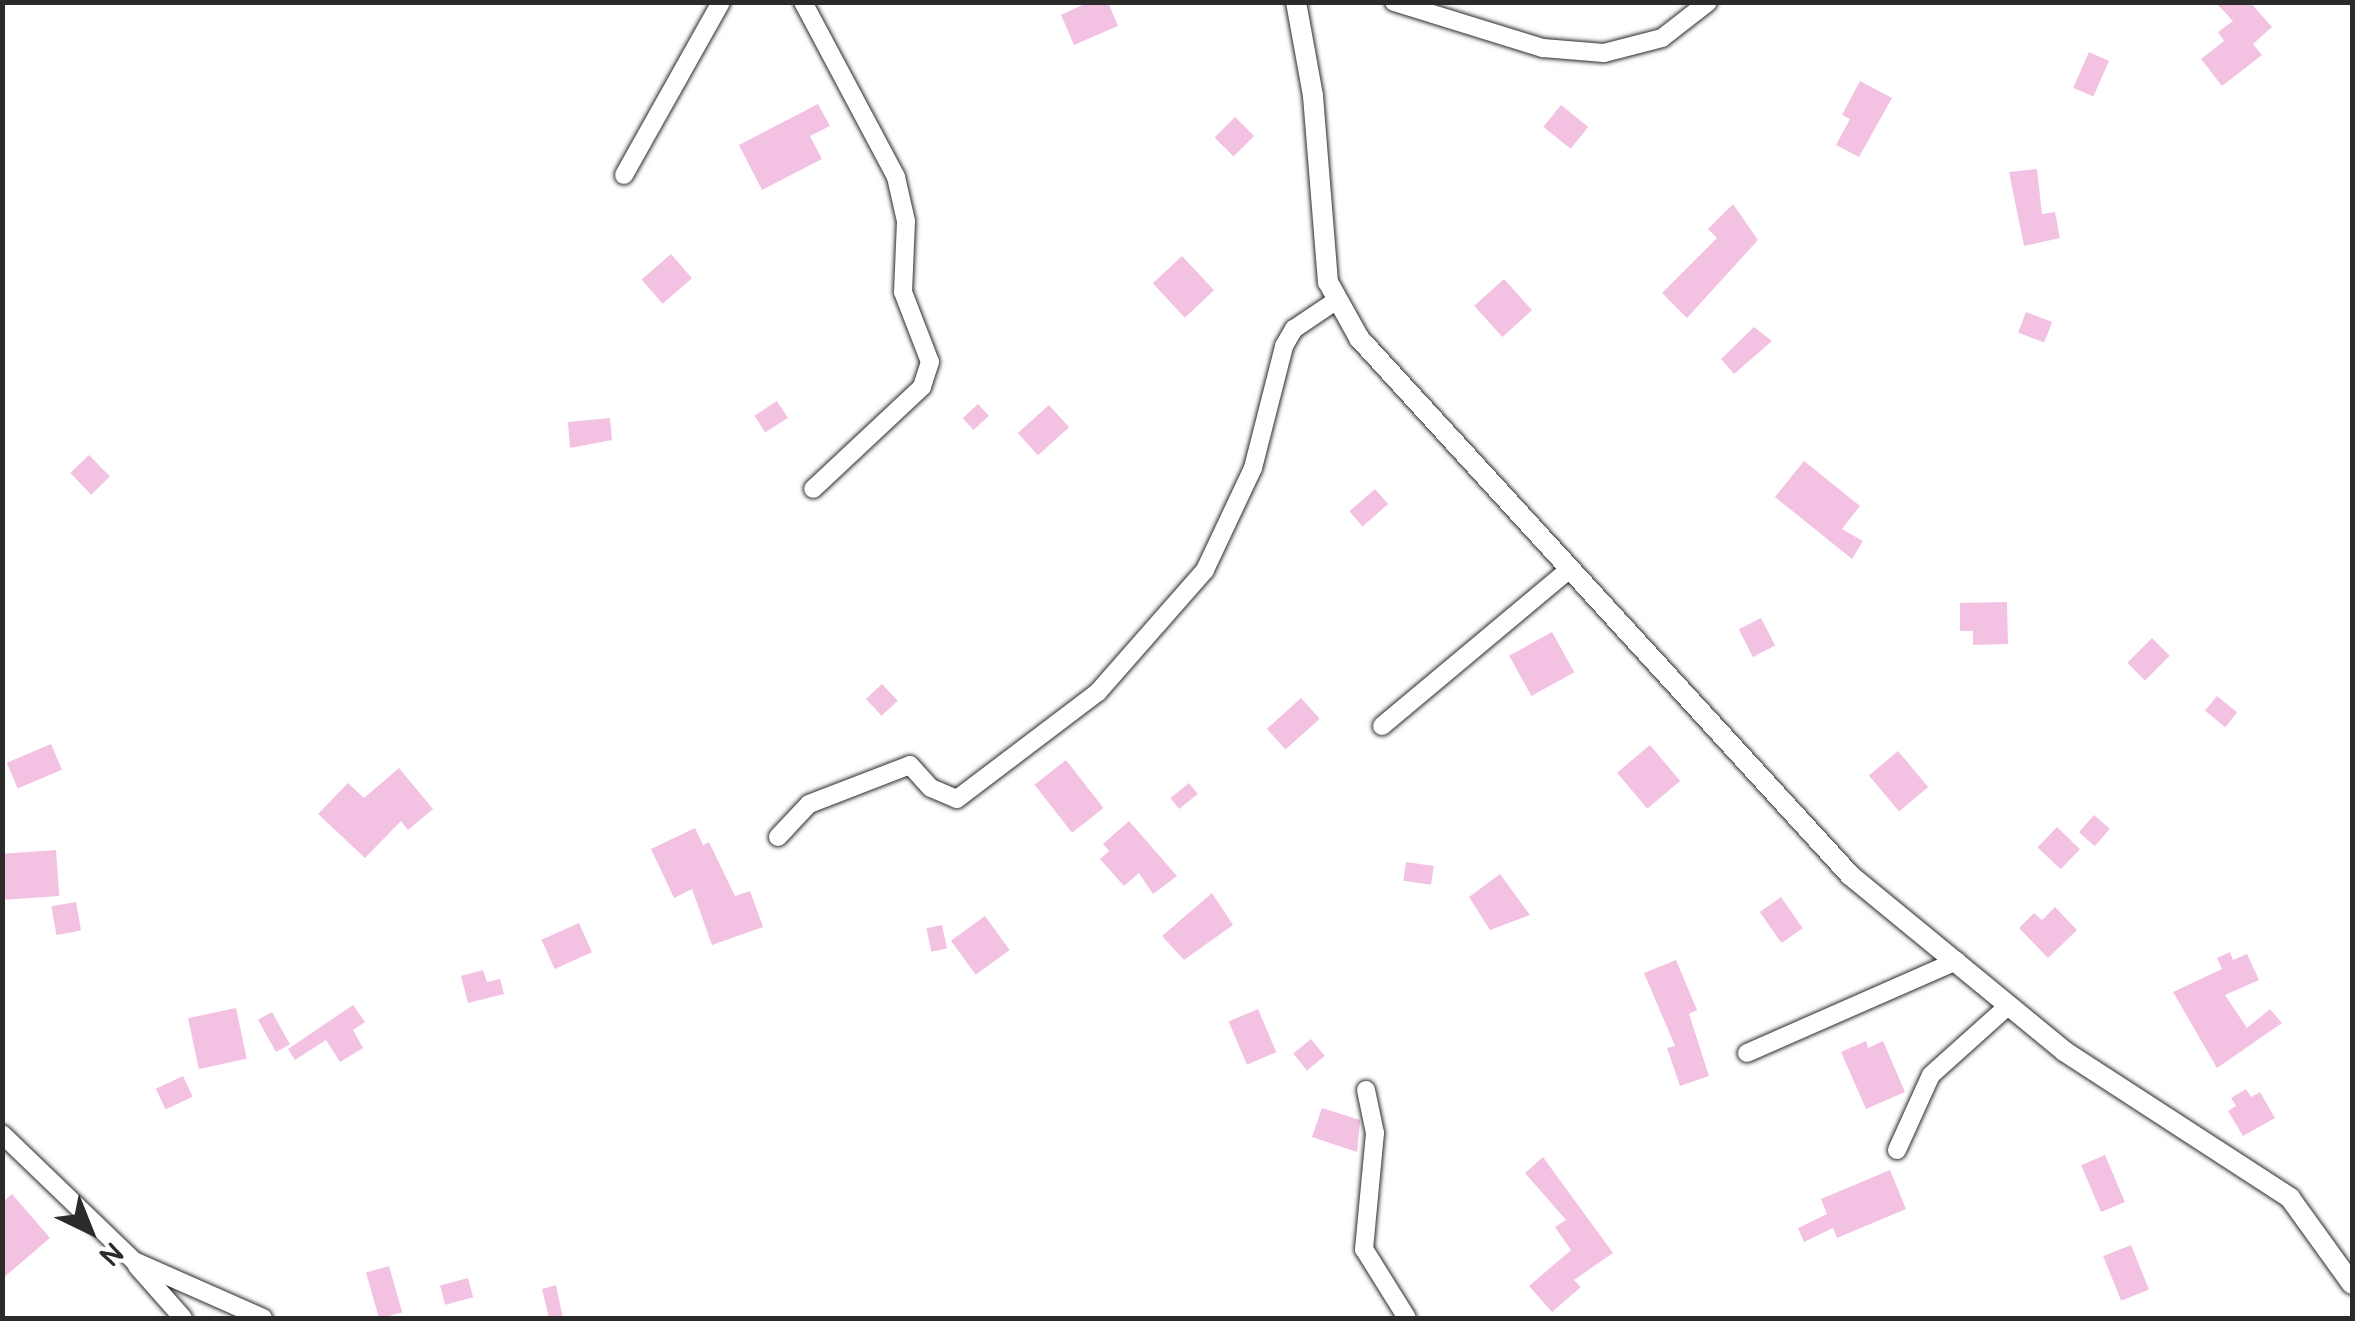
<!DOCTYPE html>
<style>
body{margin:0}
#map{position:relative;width:2355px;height:1321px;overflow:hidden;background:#fff;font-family:Pangolin,sans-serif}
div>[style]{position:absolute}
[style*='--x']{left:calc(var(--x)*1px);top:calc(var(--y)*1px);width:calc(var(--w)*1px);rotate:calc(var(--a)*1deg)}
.building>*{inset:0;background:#f3c2e3;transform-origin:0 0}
.roads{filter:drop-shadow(0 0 2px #2b2b2b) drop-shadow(0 0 2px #2b2b2b)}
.minor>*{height:18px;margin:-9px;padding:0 9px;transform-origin:9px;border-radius:9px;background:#fff}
.tertiary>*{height:20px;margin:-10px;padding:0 10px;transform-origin:10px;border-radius:10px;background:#fff}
span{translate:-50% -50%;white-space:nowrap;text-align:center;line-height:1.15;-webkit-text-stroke:10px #fff;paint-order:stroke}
.frame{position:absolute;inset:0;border:5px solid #2b2b2b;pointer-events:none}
.north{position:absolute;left:40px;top:1181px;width:100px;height:100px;-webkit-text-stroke:8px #fff;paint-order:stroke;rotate:137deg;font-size:28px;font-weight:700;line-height:40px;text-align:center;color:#2b2b2b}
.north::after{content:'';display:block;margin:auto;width:35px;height:45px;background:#2b2b2b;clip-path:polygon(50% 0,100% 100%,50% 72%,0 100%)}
</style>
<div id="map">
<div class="building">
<i style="clip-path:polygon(1089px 2px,1108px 2px,1118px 26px,1074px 45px,1061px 15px)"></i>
<i style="clip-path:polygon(2215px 2px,2250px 2px,2272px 27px,2253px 44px,2262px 55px,2222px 86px,2201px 59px,2224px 41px,2218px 32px,2233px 21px)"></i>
<i style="left:2089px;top:52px;width:22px;height:39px;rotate:24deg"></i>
<i style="clip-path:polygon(1860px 81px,1892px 98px,1859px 157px,1836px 145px,1850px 119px,1842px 115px)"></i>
<i style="clip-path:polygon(818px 104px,830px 126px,810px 136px,822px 159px,762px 190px,739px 145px)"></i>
<i style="left:1561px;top:105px;width:35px;height:28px;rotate:39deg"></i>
<i style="left:1235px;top:117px;width:27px;height:29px;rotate:45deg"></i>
<i style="clip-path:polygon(2037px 169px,2042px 214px,2055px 212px,2060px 238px,2024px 246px,2009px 172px)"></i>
<i style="clip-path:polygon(1733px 204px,1758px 240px,1687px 318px,1662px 293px,1717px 238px,1708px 229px)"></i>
<i style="left:671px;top:254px;width:32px;height:39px;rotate:49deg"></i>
<i style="left:1182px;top:256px;width:47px;height:40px;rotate:47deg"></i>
<i style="left:1504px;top:279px;width:42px;height:40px;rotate:48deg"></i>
<i style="left:2026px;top:312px;width:28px;height:22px;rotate:21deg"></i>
<i style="clip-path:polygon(1754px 327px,1772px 341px,1734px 374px,1721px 359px)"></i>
<i style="left:777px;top:401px;width:20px;height:27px;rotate:57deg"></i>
<i style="left:978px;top:404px;width:16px;height:21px;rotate:47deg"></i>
<i style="left:1049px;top:405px;width:30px;height:42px;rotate:48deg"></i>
<i style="clip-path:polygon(610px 418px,612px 440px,570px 448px,568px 422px)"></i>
<i style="left:89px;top:455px;width:30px;height:26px;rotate:46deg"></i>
<i style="clip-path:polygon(1804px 461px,1860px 506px,1842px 529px,1863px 541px,1852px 559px,1775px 497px)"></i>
<i style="left:1375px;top:489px;width:20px;height:34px;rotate:49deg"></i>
<i style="clip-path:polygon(2007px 602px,2008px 644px,1973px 645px,1973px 631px,1960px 631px,1960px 603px)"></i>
<i style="left:1761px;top:618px;width:31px;height:25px;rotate:63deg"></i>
<i style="left:1552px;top:632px;width:46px;height:49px;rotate:61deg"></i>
<i style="left:2152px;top:638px;width:25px;height:35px;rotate:45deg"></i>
<i style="left:882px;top:684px;width:23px;height:22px;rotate:47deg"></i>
<i style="left:2217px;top:696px;width:26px;height:19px;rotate:39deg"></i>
<i style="left:1301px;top:698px;width:28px;height:46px;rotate:48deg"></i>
<i style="left:51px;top:744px;width:28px;height:48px;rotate:67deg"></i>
<i style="left:1650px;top:745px;width:47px;height:43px;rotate:50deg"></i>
<i style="left:1898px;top:751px;width:47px;height:38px;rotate:50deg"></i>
<i style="left:1066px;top:760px;width:61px;height:40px;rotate:52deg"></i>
<i style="clip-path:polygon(399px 768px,433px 809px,408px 830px,401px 821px,365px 858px,318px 814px,348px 783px,364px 798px)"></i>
<i style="left:1189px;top:783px;width:14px;height:24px;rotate:51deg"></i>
<i style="left:2094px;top:815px;width:21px;height:23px;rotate:41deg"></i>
<i style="clip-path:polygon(1129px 821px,1177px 876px,1153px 894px,1139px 873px,1124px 886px,1100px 859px,1109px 851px,1103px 844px)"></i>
<i style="left:2057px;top:827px;width:32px;height:28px;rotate:44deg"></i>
<i style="clip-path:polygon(695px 828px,703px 845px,709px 842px,735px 896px,750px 891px,763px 927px,712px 945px,692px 889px,674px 898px,651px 849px)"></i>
<i style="left:56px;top:850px;width:46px;height:54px;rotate:86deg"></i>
<i style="left:1406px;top:862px;width:28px;height:19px;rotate:8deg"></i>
<i style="clip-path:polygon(1500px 874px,1530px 915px,1490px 930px,1469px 897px)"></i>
<i style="clip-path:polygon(1212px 893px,1233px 925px,1184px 960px,1162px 936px)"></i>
<i style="left:1781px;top:897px;width:38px;height:26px;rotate:55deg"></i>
<i style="left:76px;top:902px;width:29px;height:25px;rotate:80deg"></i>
<i style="clip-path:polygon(2055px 907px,2077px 930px,2048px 958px,2019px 928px,2034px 913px,2042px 920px)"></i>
<i style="left:985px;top:916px;width:42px;height:42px;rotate:54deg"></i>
<i style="left:579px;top:923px;width:32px;height:41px;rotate:66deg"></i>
<i style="left:942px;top:925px;width:24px;height:16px;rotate:78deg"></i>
<i style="clip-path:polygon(2230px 952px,2233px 960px,2247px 954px,2259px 980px,2225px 995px,2247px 1028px,2270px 1009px,2282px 1023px,2217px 1068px,2173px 992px,2222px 969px,2217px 958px)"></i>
<i style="clip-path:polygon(1676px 960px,1697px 1010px,1689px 1014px,1709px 1076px,1680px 1086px,1667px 1048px,1675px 1046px,1644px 973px)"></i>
<i style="clip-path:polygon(483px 970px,487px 982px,500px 979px,504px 994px,468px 1003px,461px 976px)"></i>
<i style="clip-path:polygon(353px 1005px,365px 1022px,353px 1030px,363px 1048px,340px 1062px,326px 1040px,295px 1060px,288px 1049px)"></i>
<i style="left:236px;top:1008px;width:52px;height:49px;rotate:78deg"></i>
<i style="left:1258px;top:1009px;width:47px;height:32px;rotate:67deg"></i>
<i style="left:272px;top:1012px;width:37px;height:16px;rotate:61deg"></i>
<i style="left:1311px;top:1039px;width:22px;height:23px;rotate:51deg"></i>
<i style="clip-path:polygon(1866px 1041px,1868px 1048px,1883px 1041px,1905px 1092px,1866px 1109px,1841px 1052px)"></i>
<i style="left:183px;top:1076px;width:23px;height:30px;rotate:65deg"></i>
<i style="clip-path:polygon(2246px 1089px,2251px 1097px,2260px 1092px,2275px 1118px,2243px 1136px,2228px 1111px,2236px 1106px,2231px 1098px)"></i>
<i style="clip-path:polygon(1322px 1108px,1360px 1120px,1357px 1152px,1312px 1137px)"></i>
<i style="left:2105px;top:1155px;width:51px;height:26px;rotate:67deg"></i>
<i style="clip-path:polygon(1543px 1157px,1613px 1253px,1574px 1280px,1581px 1287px,1552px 1312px,1529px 1286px,1571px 1250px,1555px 1227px,1566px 1220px,1525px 1173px)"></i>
<i style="clip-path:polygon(1890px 1170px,1906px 1209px,1837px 1238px,1833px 1228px,1804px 1242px,1798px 1228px,1827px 1214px,1821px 1199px)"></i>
<i style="clip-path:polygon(12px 1194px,50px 1238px,2px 1279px,2px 1203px)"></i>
<i style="left:2131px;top:1245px;width:48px;height:30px;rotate:68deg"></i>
<i style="left:389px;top:1266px;width:48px;height:24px;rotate:74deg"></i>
<i style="left:468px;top:1278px;width:20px;height:29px;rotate:75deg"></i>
<i style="clip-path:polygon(556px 1285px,563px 1318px,549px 1318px,542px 1289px)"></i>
</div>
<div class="roads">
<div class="minor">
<i style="--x:803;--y:2;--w:198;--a:62"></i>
<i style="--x:896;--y:177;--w:45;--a:77.2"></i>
<i style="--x:906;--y:221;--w:71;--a:92.4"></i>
<i style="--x:903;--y:292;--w:75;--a:68.9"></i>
<i style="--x:930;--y:362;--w:26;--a:108"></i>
<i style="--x:922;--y:387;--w:149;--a:136.9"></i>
<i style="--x:1394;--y:2;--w:156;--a:17.2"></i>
<i style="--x:1543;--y:48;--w:61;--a:4.7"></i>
<i style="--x:1604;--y:53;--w:60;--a:-14.5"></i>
<i style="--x:1662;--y:38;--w:58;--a:-38"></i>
<i style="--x:624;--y:175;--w:198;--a:-60.7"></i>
<i style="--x:1382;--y:726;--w:246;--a:-39.9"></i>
<i style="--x:778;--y:837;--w:45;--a:-46.8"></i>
<i style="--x:809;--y:804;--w:108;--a:-21.1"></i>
<i style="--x:910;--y:765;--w:31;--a:48"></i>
<i style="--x:931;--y:788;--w:28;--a:23"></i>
<i style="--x:957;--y:799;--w:177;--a:-37.2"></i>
<i style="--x:1098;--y:692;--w:162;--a:-48.7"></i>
<i style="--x:1205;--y:570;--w:113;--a:-64.8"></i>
<i style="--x:1253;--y:468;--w:126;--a:-75.7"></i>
<i style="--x:1284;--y:346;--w:20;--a:-60"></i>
<i style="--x:1294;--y:329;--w:48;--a:-34"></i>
<i style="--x:1747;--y:1053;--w:229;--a:-23.7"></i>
<i style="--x:1366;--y:1090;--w:44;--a:78.2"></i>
<i style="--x:1375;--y:1133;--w:117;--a:95.4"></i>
<i style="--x:1364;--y:1249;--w:81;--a:58.1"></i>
<i style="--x:2;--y:1134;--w:183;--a:43.9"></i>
<i style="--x:134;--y:1261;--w:141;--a:23.8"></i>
<i style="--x:1897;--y:1150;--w:82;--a:-65.6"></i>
<i style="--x:1931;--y:1075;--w:105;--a:-41.9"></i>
<i style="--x:137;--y:1266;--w:69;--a:48.5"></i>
</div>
<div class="tertiary">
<i style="--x:1296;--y:2;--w:96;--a:79.7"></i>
<i style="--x:1313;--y:96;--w:187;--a:85.4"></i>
<i style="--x:1328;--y:282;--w:64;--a:61"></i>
<i style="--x:1359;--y:338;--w:728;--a:47.56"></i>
<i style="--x:1850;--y:875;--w:277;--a:39.4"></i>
<i style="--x:2064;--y:1051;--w:270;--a:33"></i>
<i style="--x:2290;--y:1198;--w:106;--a:54.2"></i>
</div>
</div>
<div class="frame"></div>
<div class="north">N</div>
</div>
